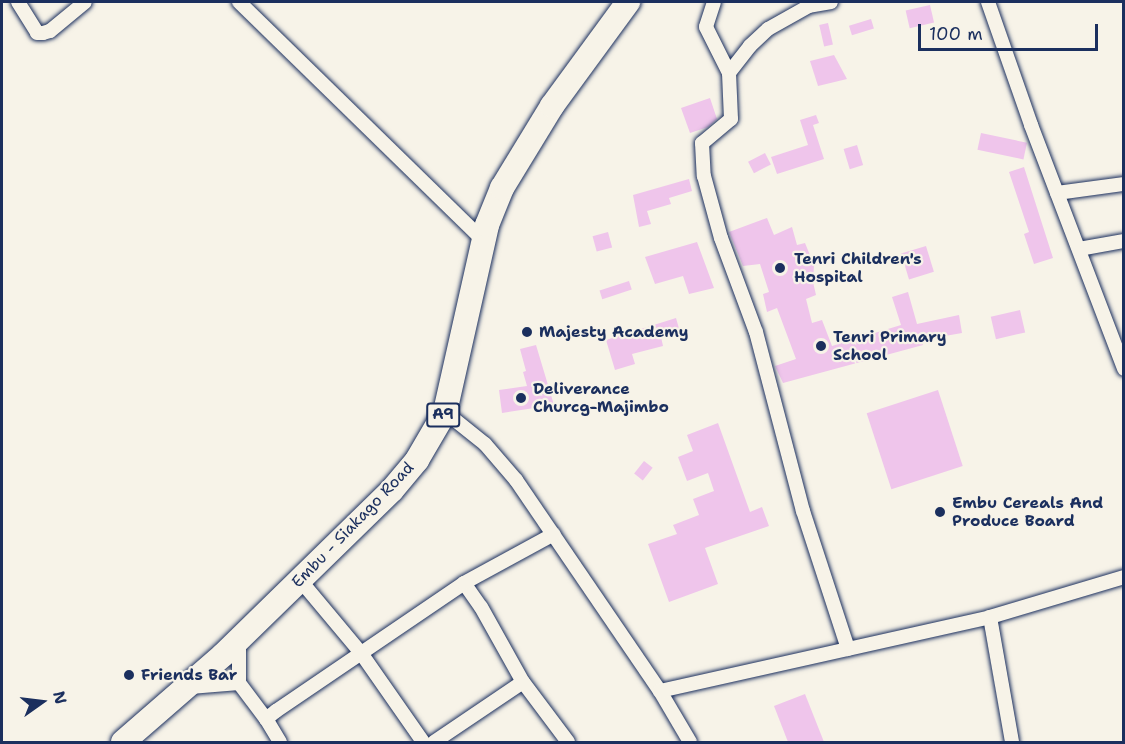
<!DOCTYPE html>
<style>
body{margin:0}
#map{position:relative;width:1125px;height:744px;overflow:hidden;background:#f7f3e8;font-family:"Shantell Sans",sans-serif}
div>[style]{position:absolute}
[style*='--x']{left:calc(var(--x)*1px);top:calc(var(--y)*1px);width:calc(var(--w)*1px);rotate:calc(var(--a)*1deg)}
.building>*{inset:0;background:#efc5eb;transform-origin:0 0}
.roads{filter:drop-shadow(0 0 2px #1b2f5e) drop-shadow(0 0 2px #1b2f5e)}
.street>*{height:14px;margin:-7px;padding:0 7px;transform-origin:7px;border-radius:7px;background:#f7f3e8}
.highway>*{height:24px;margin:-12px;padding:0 12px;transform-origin:12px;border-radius:12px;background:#f7f3e8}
.dots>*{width:16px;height:16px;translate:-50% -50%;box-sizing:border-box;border:3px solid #f7f3e8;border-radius:50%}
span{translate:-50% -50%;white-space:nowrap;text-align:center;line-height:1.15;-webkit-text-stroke:4.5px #f7f3e8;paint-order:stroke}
.shield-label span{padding:2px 4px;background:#f7f3e8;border:2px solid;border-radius:4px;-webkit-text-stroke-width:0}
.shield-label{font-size:15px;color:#1b2f5e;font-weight:700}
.poi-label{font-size:16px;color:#1b2f5e;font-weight:700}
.left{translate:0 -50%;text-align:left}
.street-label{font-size:16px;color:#1b2f5e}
.frame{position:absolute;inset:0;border:3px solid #1b2f5e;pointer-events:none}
.north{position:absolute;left:12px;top:672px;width:60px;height:60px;-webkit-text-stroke:4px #f7f3e8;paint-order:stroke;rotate:76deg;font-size:16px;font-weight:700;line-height:24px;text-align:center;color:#1b2f5e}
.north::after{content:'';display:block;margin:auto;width:21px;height:27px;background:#1b2f5e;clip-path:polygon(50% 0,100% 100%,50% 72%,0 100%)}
.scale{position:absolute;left:918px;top:24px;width:180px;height:27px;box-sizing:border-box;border:3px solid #1b2f5e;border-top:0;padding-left:8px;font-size:18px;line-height:21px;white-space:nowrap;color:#1b2f5e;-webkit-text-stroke:4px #f7f3e8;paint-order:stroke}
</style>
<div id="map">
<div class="building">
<i style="left:930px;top:5px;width:18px;height:25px;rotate:77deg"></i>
<i style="left:871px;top:19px;width:10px;height:23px;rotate:73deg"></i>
<i style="left:828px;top:23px;width:22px;height:9px;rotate:77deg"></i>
<i style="clip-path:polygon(834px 55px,847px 79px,818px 86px,810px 61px)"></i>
<i style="clip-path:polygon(710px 98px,717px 119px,708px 127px,690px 133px,681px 108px)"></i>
<i style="clip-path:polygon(816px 115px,819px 123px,813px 125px,824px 159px,777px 174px,771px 157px,808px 145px,800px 120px)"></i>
<i style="left:981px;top:133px;width:47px;height:17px;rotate:12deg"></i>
<i style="left:857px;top:145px;width:21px;height:14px;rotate:73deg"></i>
<i style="left:765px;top:153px;width:13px;height:19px;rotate:63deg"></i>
<i style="clip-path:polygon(1024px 167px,1053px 258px,1034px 264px,1024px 234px,1029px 232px,1009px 172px)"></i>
<i style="clip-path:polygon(689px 179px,692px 191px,669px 198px,671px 204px,647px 211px,651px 224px,639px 227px,633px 195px)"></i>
<i style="clip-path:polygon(767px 218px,774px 235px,792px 227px,797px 245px,805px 243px,814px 265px,813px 282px,816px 295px,806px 299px,812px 323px,822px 320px,832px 346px,901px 325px,892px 297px,908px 292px,917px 324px,959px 315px,962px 333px,922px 340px,923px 345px,783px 383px,775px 366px,796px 359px,777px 308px,767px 312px,763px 294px,769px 292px,760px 264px,743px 266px,729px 232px)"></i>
<i style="left:608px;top:232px;width:16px;height:16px;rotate:75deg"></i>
<i style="clip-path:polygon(697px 242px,714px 288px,689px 294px,683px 276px,655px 284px,645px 257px)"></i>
<i style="left:926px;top:246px;width:27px;height:26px;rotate:73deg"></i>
<i style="left:629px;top:281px;width:9px;height:31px;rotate:72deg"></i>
<i style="left:1020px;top:310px;width:23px;height:30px;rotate:77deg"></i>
<i style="clip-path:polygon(676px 318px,680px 332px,661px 337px,663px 346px,632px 354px,635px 364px,615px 370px,606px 340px)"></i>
<i style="clip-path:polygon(536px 345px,554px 405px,502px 413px,499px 390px,527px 386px,523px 372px,526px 371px,520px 349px)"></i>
<i style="left:938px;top:390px;width:80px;height:75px;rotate:72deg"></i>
<i style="clip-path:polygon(718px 423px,750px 512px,762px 507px,769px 526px,705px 548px,718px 584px,669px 602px,648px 544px,677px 534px,673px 525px,699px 515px,693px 499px,714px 491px,708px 473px,687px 481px,678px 457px,693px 451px,687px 435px)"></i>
<i style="left:644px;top:461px;width:11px;height:16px;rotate:38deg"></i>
<i style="clip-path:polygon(805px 694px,824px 742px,788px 742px,774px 706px)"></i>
</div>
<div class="roads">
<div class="street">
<i style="--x:18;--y:2;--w:36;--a:58"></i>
<i style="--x:37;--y:33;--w:6;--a:0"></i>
<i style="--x:43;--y:33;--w:7;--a:-16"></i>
<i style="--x:50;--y:31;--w:45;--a:-39.6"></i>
<i style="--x:239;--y:2;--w:341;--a:44.3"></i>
<i style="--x:714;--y:2;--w:26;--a:108"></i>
<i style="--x:706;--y:27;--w:51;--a:63.4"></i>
<i style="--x:831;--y:2;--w:22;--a:170"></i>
<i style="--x:809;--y:6;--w:47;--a:150.7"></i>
<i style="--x:768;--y:29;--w:25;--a:137"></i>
<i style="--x:750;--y:46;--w:34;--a:128"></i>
<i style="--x:729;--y:73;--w:46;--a:87.5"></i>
<i style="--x:731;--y:119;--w:38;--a:140"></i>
<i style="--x:702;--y:143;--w:33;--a:87"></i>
<i style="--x:704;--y:176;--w:64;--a:74.7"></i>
<i style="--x:721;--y:238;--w:100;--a:69.6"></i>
<i style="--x:756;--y:332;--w:185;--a:75.3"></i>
<i style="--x:803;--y:511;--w:145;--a:71.9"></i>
<i style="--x:988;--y:2;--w:130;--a:70.7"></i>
<i style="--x:1031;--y:125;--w:261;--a:69.1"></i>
<i style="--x:1057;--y:193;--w:68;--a:-7.7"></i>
<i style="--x:1079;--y:249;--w:46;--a:-10.1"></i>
<i style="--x:445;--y:412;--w:51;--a:38.7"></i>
<i style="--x:485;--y:444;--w:48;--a:49.3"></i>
<i style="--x:516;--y:480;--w:255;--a:55.7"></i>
<i style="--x:660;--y:691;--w:59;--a:59.5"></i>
<i style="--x:300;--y:580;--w:95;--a:50.1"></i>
<i style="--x:361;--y:653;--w:108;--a:55.1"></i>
<i style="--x:464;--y:583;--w:29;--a:55"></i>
<i style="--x:481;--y:607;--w:86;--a:60.8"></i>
<i style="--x:523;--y:682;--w:75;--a:53.1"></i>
<i style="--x:990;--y:617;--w:127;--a:80"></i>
<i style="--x:239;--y:639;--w:44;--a:90"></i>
<i style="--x:239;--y:683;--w:45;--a:53.1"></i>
<i style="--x:190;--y:687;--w:49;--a:-4.7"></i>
<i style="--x:660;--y:691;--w:338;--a:-12.6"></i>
<i style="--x:990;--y:617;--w:140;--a:-16.6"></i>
<i style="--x:280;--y:742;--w:27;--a:-121"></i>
<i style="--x:266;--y:719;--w:13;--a:-39"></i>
<i style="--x:276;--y:711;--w:227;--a:-34.2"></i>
<i style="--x:464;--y:583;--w:102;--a:-28.6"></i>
<i style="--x:434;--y:742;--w:107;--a:-34"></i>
</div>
<div class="highway">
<i style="--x:123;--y:742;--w:133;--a:-41"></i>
<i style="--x:223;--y:655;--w:236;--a:-44.3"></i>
<i style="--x:392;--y:490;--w:39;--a:-50"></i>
<i style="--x:417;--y:460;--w:56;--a:-59.7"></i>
<i style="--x:445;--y:412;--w:192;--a:-77.3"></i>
<i style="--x:487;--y:225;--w:40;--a:-68"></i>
<i style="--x:502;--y:188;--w:96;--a:-58.6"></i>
<i style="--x:552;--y:106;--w:129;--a:-53.8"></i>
</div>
</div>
<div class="dots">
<i style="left:780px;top:268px;background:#1b2f5e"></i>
<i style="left:527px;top:332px;background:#1b2f5e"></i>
<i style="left:821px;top:346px;background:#1b2f5e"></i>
<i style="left:521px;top:398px;background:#1b2f5e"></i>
<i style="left:940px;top:512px;background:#1b2f5e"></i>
<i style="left:129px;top:675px;background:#1b2f5e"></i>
</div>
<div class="shield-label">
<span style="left:443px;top:415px">A9</span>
</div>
<div class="poi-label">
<span class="left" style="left:794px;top:268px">Tenri Children's<br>Hospital</span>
<span class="left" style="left:539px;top:332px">Majesty Academy</span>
<span class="left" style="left:833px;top:346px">Tenri Primary<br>School</span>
<span class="left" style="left:533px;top:398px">Deliverance<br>Churcg-Majimbo</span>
<span class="left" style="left:952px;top:512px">Embu Cereals And<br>Produce Board</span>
<span class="left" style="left:141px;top:675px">Friends Bar</span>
</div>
<div class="street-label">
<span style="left:353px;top:525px;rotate:-46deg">Embu - Siakago Road</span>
</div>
<div class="frame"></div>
<div class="north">N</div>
<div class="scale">100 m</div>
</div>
